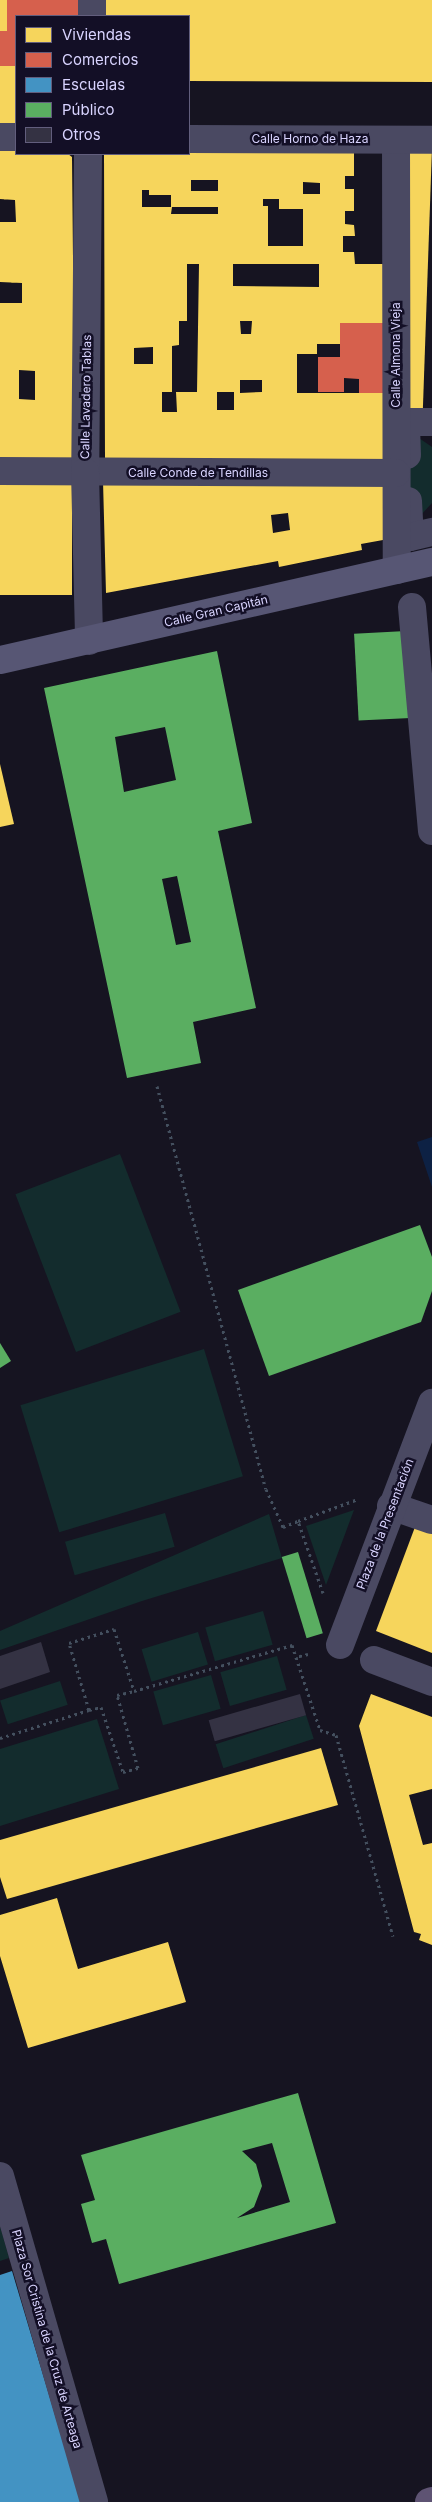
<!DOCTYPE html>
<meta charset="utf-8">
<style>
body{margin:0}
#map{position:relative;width:432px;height:2502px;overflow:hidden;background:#161421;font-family:Inter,sans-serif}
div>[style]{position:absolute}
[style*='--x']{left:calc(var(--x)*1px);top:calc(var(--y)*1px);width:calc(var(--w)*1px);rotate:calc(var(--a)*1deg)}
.green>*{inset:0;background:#132c2d;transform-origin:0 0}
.water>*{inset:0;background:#0d2144}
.homes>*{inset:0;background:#f6d55c;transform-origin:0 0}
.shops>*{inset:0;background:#d6604d}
.schools>*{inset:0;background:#4393c3}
.public>*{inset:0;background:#5aae61;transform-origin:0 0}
.building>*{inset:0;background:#343243;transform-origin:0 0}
.path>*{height:3px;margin-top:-1.5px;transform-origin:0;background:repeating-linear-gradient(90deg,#44505f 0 2.5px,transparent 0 6.5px)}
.pedestrian>*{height:28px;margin:-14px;padding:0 14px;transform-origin:14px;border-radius:14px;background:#4a4962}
.minor>*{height:28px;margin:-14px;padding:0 14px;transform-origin:14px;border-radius:14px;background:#4a4962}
.tertiary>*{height:28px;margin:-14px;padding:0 14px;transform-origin:14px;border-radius:14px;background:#4a4962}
.secondary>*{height:28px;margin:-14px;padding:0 14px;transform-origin:14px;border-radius:14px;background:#575674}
.primary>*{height:28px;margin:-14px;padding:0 14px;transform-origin:14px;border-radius:14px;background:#5e5373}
span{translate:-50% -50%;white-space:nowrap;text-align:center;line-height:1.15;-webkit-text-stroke:5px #130f26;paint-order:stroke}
.street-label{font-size:12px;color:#d9d4ff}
.legend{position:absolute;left:15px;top:15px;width:175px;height:140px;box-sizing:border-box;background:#130f26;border:1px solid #625e7d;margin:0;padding:6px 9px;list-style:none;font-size:15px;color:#d9d4ff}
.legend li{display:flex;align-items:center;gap:10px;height:25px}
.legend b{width:25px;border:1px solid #625e7d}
</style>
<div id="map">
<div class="green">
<i style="clip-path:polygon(406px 429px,432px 447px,432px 503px,409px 528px)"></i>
<i style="left:120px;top:1154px;width:169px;height:112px;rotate:69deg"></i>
<i style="left:204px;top:1349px;width:133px;height:192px;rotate:73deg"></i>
<i style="clip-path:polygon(354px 1510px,326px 1585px,306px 1526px)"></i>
<i style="left:165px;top:1513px;width:35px;height:104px;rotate:74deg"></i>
<i style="clip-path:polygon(269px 1514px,282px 1558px,142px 1601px,0 1650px,0 1631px)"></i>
<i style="left:263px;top:1611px;width:35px;height:60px;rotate:74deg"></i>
<i style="left:198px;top:1632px;width:34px;height:59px;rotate:73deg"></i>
<i style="left:277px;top:1656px;width:35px;height:59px;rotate:74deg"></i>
<i style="left:211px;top:1675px;width:35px;height:60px;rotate:74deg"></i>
<i style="left:60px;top:1681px;width:25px;height:63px;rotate:72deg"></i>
<i style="left:306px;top:1715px;width:25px;height:95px;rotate:72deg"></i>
<i style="clip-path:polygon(97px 1719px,119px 1789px,0 1826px,0 1749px)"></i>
<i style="clip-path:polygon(0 2226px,9px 2258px,0 2261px)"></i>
</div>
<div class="water">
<i style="clip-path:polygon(432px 1137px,432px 1187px,417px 1142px)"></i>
</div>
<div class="homes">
<i style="left:0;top:0;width:7px;height:31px"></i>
<i style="clip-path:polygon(104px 0,432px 0,432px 82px,189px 81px,189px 16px,104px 16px)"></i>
<i style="left:0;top:66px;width:16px;height:60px"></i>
<i style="clip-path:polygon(evenodd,0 145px,16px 145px,16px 154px,68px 154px,72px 157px,75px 459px,0 458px,0 303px,22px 303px,22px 283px,0 282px,0 222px,16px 222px,15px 200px,0 199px,0 145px,19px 370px,35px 371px,35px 400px,19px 399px,19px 370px)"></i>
<i style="left:406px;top:147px;width:26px;height:261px;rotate:2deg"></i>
<i style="clip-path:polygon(evenodd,189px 148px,354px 148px,354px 176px,345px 176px,345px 189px,354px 189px,354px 211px,345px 211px,345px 224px,354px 225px,355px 236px,343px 236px,343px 252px,354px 252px,355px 264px,388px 264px,388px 323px,340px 323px,340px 344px,317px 344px,317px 354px,297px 354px,297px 393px,388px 393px,388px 462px,105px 461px,104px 154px,189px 154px,189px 148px,191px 180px,218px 180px,218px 191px,191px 191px,191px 180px,189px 148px,303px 182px,320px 183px,320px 194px,303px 194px,303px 182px,189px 148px,142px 190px,149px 190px,149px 195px,171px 195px,171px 207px,142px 207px,142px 190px,189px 148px,263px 199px,279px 199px,279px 209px,303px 209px,303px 246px,268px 246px,268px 206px,263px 206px,263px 199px,189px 148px,172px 207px,218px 207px,218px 214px,171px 214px,172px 207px,189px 148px,187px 264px,199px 264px,197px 392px,176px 392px,177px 412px,162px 412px,162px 392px,172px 392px,172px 346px,179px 345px,179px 321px,187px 321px,187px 264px,189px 148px,233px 264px,319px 264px,319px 287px,233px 286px,233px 264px,189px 148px,240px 321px,252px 321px,251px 334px,241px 334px,240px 321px,189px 148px,153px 347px,153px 364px,134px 364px,134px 348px,153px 347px,189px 148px,240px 380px,262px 380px,262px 392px,240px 393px,240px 380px,189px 148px,217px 392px,234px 392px,234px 410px,217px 410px,217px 392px)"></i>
<i style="left:72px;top:480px;width:115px;height:72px;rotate:90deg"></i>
<i style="clip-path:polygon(evenodd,383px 480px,383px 488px,388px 488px,389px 532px,383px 532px,383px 540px,361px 544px,362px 550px,279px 567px,278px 561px,106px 593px,103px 481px,383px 480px,288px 513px,290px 530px,273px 533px,271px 515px,288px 513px)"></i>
<i style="clip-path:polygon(0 764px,14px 824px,0 827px)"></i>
<i style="clip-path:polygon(415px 1527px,432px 1533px,432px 1653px,376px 1631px)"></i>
<i style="clip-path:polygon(371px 1694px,432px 1717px,432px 1789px,409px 1795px,423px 1845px,432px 1843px,432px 1945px,419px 1940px,421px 1934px,414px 1932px,359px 1726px)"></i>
<i style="clip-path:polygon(321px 1748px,338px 1805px,7px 1899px,0 1877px,0 1840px)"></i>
<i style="clip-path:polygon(57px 1898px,78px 1969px,168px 1942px,186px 2002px,28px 2048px,0 1956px,0 1915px)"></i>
</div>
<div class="shops">
<i style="clip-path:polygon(7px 0,79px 0,79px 16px,16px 16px,16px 66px,0 66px,0 31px,7px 31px)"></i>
<i style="clip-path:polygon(340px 323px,388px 323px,388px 393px,359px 393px,359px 379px,344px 378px,344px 392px,318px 392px,318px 357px,340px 357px)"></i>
</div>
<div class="schools">
<i style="clip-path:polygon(12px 2271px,81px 2502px,0 2502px,0 2275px)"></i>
</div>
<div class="public">
<i style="left:406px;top:631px;width:87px;height:52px;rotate:87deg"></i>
<i style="clip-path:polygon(evenodd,217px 651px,252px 823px,218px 831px,256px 1008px,193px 1022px,201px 1063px,127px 1078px,44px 688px,217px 651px,165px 727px,176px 780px,124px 792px,115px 737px,165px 727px,217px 651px,177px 876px,191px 942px,176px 945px,162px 879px,177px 876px)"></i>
<i style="clip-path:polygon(420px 1225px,432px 1257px,432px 1291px,421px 1322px,269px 1376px,238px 1290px)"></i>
<i style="clip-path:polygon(0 1343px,11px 1361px,0 1368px)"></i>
<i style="left:298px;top:1552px;width:85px;height:17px;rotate:73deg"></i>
<i style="clip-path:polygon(evenodd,298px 2093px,336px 2223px,119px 2284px,106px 2239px,92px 2243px,81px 2204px,95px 2200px,81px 2155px,298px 2093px,272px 2143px,290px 2202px,237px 2218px,254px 2207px,262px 2186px,256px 2164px,242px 2151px,272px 2143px)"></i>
</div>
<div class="building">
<i style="clip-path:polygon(41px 1642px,50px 1672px,0 1689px,0 1656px)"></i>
<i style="left:300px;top:1694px;width:22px;height:95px;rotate:74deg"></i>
</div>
<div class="path">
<i style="--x:157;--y:1086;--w:417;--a:74.9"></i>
<i style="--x:266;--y:1489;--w:42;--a:65.9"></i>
<i style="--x:283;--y:1527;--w:16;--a:-22"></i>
<i style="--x:323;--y:1593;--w:76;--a:-109.1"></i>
<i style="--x:298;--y:1521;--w:64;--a:-20.1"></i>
<i style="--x:308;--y:1654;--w:12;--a:166"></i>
<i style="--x:296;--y:1657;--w:77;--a:71.8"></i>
<i style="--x:320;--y:1730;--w:17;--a:17"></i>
<i style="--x:336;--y:1735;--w:209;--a:74.2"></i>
<i style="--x:89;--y:1710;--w:12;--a:-14"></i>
<i style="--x:101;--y:1707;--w:69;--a:71.3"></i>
<i style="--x:123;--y:1772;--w:16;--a:-15"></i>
<i style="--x:138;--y:1768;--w:76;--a:-106"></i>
<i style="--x:117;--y:1695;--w:17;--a:-13"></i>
<i style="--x:0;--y:1738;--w:93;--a:-17.5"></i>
<i style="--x:89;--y:1710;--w:70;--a:-106.6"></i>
<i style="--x:69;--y:1643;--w:47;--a:-17.3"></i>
<i style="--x:114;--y:1629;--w:65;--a:72.1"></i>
<i style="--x:134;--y:1691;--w:165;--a:-16.2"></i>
<i style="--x:292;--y:1645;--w:13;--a:72"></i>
</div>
<div class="pedestrian">
<i style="--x:407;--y:455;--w:33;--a:-92"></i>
<i style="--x:406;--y:422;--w:26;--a:0"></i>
<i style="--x:408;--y:501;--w:36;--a:87"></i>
<i style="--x:410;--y:537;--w:23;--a:-13"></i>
<i style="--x:412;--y:607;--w:225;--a:84.9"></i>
<i style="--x:391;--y:1506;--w:43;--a:18.9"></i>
<i style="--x:340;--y:1645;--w:259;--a:-69.2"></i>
<i style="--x:0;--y:2176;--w:339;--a:73.9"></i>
</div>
<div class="minor">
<i style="--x:0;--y:137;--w:16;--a:0"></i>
<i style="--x:396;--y:140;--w:430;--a:89.9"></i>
<i style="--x:0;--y:471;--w:396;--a:0.3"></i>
<i style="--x:374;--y:1660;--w:62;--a:20.8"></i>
</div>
<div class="tertiary">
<i style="--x:92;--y:16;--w:16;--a:-90"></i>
<i style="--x:189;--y:139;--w:243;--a:0.2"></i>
<i style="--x:88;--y:154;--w:318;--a:90.5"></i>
<i style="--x:85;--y:472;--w:169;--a:88.6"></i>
</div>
<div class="secondary">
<i style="--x:0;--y:660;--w:443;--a:-12.8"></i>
</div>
<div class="primary">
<i style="--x:429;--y:2502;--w:3;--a:-18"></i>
</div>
<div class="street-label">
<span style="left:310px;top:139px">Calle Horno de Haza</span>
<span style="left:396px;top:355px;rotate:-90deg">Calle Almona Vieja</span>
<span style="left:86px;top:397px;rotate:-89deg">Calle Lavadero Tablas</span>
<span style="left:198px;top:473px">Calle Conde de Tendillas</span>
<span style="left:216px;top:611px;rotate:-13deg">Calle Gran Capitán</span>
<span style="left:385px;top:1524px;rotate:-69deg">Plaza de la Presentación</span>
<span style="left:47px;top:2339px;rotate:74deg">Plaza Sor Cristina de la Cruz de Arteaga</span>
</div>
<ul class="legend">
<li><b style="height:14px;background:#f6d55c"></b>Viviendas</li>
<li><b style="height:14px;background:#d6604d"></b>Comercios</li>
<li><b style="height:14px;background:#4393c3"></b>Escuelas</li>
<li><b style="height:14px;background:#5aae61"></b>Público</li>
<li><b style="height:14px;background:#343243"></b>Otros</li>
</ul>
</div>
